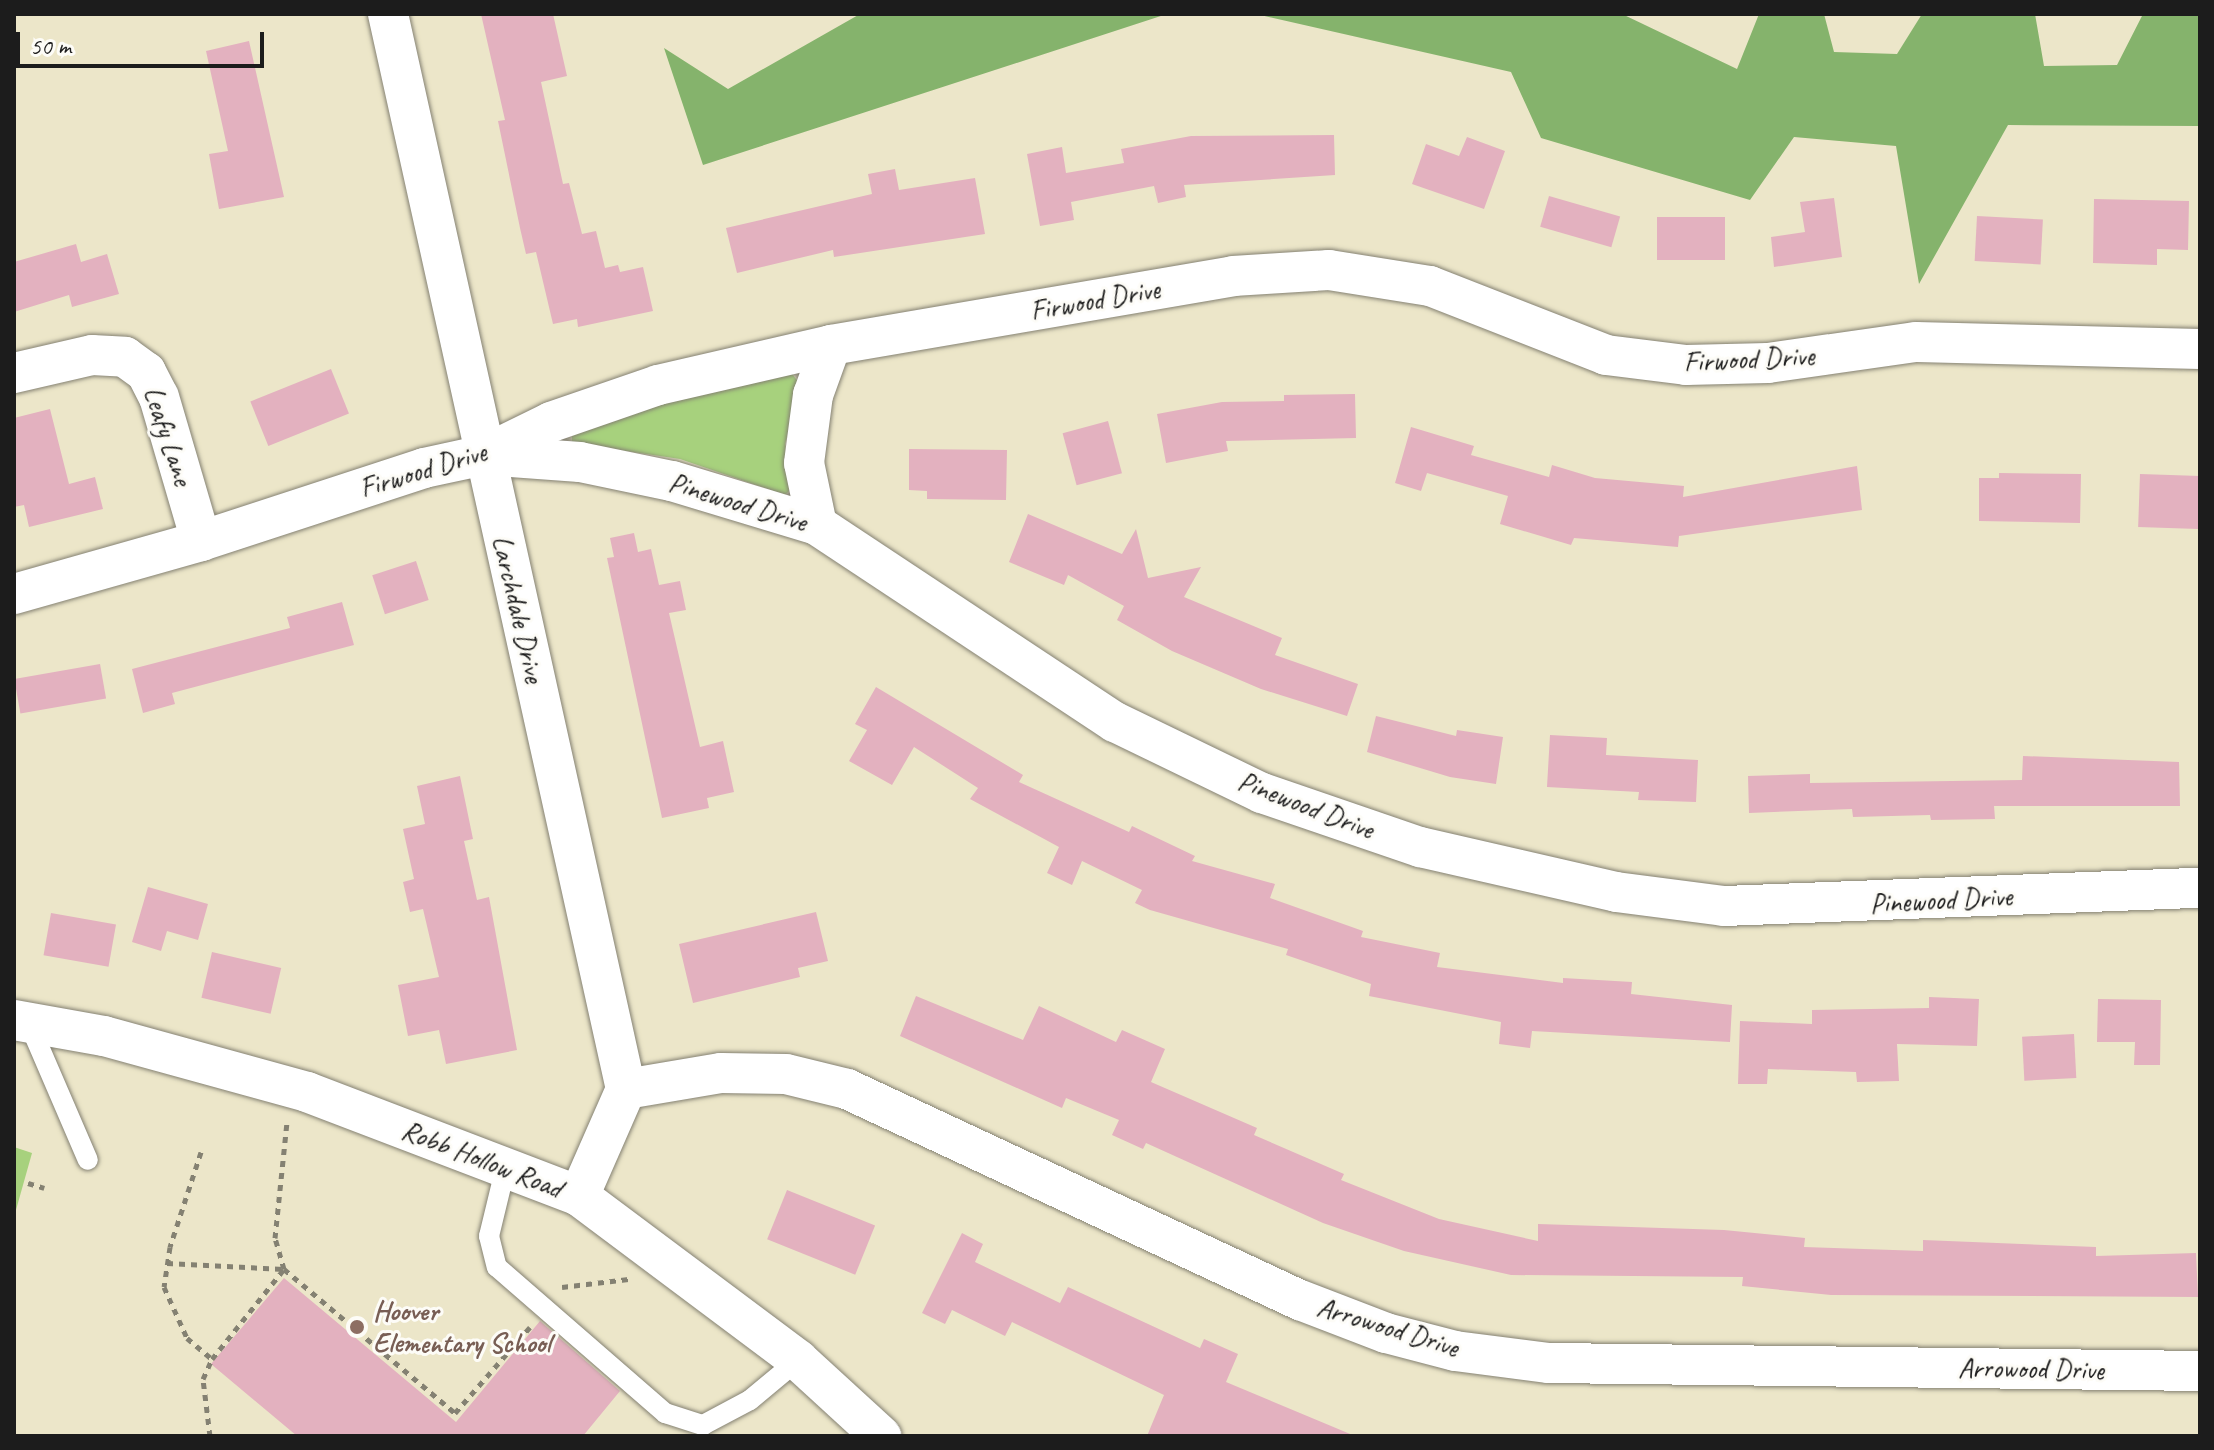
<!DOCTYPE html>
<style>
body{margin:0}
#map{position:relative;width:2214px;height:1450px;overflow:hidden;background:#ece6c9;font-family:Caveat,sans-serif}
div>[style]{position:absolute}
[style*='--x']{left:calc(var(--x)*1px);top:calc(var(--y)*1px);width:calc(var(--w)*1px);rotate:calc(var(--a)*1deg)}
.green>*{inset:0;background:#a7d17d}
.forest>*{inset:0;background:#85b36c}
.building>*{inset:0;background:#e3b1bf;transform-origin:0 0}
.path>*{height:5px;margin-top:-2.5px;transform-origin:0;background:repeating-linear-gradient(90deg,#848172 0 6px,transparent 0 12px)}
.roads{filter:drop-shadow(0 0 2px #848172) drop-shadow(0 0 2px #848172)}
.lane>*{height:20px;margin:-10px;padding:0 10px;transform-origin:10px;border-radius:10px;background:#fff}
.street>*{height:40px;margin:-20px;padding:0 20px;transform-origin:20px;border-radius:20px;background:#fff}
.dots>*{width:22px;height:22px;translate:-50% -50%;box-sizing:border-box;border:4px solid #fdfcf7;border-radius:50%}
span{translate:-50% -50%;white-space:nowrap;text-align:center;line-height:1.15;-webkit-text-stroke:6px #fdfcf7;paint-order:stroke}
.street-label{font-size:28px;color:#1c1c1c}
.education-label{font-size:28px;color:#785e54;font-weight:700}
.left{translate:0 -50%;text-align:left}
.frame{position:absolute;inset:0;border:16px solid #1c1c1c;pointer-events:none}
.scale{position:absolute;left:16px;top:32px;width:248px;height:36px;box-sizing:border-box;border:4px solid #1c1c1c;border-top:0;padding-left:10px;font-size:24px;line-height:28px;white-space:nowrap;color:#1c1c1c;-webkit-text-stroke:6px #fdfcf7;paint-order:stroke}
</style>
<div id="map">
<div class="green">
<i style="clip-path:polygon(788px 368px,801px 386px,785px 444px,791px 489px,785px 495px,680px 459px,572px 443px,572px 432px,682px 394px)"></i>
<i style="clip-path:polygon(14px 1147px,32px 1153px,14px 1217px)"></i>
</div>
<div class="forest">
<i style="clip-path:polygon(860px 14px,1167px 14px,703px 165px,664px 48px,728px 89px)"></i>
<i style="clip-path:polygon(1256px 14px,1622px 14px,1737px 69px,1759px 14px,1824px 14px,1834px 52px,1897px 54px,1922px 14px,2035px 14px,2044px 66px,2117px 65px,2143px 14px,2200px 14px,2200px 126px,2008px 125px,1919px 284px,1896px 146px,1794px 137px,1750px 200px,1541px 138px,1511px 72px)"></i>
</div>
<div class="building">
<i style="clip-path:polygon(481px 14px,553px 14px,567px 76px,541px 82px,563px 184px,569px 183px,582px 234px,596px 231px,605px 268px,618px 265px,620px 272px,643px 267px,653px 311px,578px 327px,577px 319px,553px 324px,536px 252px,526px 254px,520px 228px,498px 121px,505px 120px)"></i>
<i style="clip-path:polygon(249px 41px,284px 197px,219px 209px,209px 154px,228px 151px,206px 51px)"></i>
<i style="clip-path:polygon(1334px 135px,1335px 175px,1184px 185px,1186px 197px,1158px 203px,1154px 186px,1071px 202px,1074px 220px,1040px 226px,1027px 154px,1062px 147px,1066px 173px,1124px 163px,1121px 149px,1191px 136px)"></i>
<i style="clip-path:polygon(1467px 137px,1505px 151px,1484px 209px,1412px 184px,1426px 144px,1459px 156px)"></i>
<i style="clip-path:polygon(895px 169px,899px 190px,975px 178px,985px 234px,834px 257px,833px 250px,737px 273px,726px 228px,872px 194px,868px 174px)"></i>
<i style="left:1549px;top:196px;width:74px;height:32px;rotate:16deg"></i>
<i style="clip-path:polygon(1834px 198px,1842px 257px,1774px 267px,1771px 237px,1805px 232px,1800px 202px)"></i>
<i style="clip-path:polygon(2094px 199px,2189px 201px,2188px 250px,2157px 249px,2157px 265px,2093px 263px)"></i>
<i style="left:1977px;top:216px;width:66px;height:45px;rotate:3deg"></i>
<i style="left:1725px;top:217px;width:43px;height:68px;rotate:90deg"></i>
<i style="clip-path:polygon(76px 244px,81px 262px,107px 254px,119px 294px,72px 307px,69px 295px,14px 312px,14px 262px)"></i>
<i style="left:331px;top:369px;width:48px;height:87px;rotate:68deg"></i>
<i style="clip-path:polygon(1355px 394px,1356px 438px,1226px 441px,1228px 451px,1166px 463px,1157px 414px,1222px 402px,1284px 401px,1284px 395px)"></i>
<i style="clip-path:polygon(50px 409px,69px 484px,95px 477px,103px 509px,29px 527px,24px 505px,14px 507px,14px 418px)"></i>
<i style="left:1108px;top:421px;width:54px;height:47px;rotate:75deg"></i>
<i style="clip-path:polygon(1411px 427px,1474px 446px,1471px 455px,1549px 477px,1552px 465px,1595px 478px,1684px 486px,1683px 497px,1857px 466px,1862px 510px,1679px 536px,1678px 547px,1574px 538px,1571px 545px,1500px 524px,1508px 496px,1427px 473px,1421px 491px,1395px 483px)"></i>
<i style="clip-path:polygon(909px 449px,1007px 450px,1006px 500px,927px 499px,927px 491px,909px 490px)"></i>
<i style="clip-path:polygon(1999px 473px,2081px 474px,2080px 523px,1979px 521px,1979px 478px,1999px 478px)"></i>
<i style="left:2140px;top:474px;width:60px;height:53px;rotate:2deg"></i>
<i style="clip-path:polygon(1028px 514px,1122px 554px,1136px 529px,1148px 578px,1201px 567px,1184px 597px,1282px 638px,1275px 655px,1358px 684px,1347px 716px,1261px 689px,1172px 651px,1117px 620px,1124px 606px,1068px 575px,1064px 585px,1009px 562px)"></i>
<i style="clip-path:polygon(634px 533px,638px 552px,651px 549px,659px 585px,680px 581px,686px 610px,669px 613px,700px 747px,723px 741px,734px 792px,707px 798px,709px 808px,662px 818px,607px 558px,614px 557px,610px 538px)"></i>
<i style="left:416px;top:561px;width:41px;height:46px;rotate:72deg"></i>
<i style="clip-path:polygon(342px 602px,354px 645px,172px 693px,175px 704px,143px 713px,132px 669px,290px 628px,287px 617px)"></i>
<i style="left:100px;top:664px;width:35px;height:87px;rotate:80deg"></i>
<i style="clip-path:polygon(876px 687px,1023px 775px,1019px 782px,1129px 832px,1132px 826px,1195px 856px,1192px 861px,1275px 884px,1270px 898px,1363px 931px,1361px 937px,1440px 953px,1437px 967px,1563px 983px,1563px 978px,1632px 982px,1631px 994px,1732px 1005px,1730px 1042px,1532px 1031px,1530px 1048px,1499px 1044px,1501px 1022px,1369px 996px,1371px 984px,1286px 955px,1288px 949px,1150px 910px,1135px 903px,1142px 890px,1082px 861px,1072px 885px,1047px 873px,1059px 847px,970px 799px,978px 788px,914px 747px,892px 785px,849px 761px,867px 730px,855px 724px)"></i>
<i style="clip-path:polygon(1376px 716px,1456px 736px,1457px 730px,1503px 737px,1496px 784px,1450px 777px,1367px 752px)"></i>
<i style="clip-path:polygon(1550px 735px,1607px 738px,1606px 755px,1698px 760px,1696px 802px,1638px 800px,1639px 792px,1547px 787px)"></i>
<i style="clip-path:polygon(2023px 756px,2179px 762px,2180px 806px,1994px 806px,1995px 819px,1931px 820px,1930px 815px,1853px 817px,1852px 809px,1749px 813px,1748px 776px,1810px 774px,1810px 783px,2022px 780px)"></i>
<i style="clip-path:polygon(460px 776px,473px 839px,464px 841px,477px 900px,489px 897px,517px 1050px,446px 1064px,439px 1030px,408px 1036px,398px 985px,439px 977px,423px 909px,410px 912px,403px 882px,414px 879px,403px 829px,425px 824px,417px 786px)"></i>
<i style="clip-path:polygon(148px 887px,208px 904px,198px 940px,167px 931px,161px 951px,132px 942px)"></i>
<i style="clip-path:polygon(816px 912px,828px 961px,798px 968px,800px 977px,693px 1003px,679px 944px)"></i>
<i style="left:51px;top:913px;width:66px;height:43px;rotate:10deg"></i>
<i style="left:212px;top:952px;width:71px;height:47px;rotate:13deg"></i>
<i style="clip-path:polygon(916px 996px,1023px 1040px,1039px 1006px,1116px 1042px,1122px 1030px,1165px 1049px,1151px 1082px,1257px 1128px,1254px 1135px,1344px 1174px,1341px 1180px,1439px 1219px,1538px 1241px,1538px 1224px,1724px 1230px,1805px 1238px,1804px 1247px,1923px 1251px,1923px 1240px,2096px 1247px,2096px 1256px,2196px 1253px,2198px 1297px,1831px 1295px,1742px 1286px,1743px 1277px,1511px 1275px,1404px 1251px,1323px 1223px,1146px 1143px,1143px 1149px,1112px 1135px,1119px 1120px,1066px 1098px,1062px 1108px,900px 1036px)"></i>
<i style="clip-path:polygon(1929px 997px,1979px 999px,1977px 1046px,1897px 1044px,1899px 1081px,1857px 1082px,1856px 1072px,1768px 1069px,1767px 1084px,1738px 1084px,1740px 1021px,1812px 1024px,1812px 1010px,1929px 1008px)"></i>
<i style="clip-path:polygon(2098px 999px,2161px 1000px,2160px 1065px,2134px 1065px,2135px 1042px,2097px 1042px)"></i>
<i style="left:2074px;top:1034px;width:44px;height:52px;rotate:87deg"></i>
<i style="left:787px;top:1190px;width:95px;height:53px;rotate:22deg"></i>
<i style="clip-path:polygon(962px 1233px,983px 1244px,975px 1262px,1060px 1303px,1068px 1287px,1200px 1348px,1204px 1339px,1238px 1354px,1226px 1382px,1355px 1436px,1147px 1436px,1164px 1395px,1012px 1322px,1005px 1336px,952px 1310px,945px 1324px,922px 1313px)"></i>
<i style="clip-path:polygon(284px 1278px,456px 1422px,540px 1321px,620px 1391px,583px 1436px,297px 1436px,211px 1364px)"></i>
</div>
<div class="path">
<i style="--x:201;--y:1152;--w:100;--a:108.1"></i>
<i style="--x:170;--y:1247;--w:40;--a:98.5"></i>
<i style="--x:164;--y:1287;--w:56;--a:65.7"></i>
<i style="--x:187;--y:1338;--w:33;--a:40"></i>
<i style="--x:212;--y:1359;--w:115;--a:-51.3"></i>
<i style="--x:284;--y:1269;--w:224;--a:40.1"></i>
<i style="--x:455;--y:1413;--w:114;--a:-48.9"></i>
<i style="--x:28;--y:1183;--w:17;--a:17"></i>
<i style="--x:167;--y:1263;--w:117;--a:2.9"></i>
<i style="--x:284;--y:1269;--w:32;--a:-106"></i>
<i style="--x:275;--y:1238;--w:117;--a:-84.1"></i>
<i style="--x:562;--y:1287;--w:67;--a:-6.8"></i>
<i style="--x:107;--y:1436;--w:1;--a:0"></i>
<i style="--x:210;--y:1436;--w:57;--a:-97"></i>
<i style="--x:203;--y:1379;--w:22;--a:-66"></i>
</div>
<div class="roads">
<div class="lane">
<i style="--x:28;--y:1021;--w:151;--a:66.7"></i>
<i style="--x:505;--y:1170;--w:68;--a:103.6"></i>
<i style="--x:489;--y:1236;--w:32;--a:76"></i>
<i style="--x:497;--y:1267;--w:223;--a:41"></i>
<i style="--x:665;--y:1413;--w:40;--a:18"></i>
<i style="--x:703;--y:1425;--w:53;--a:-28"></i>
<i style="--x:750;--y:1400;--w:62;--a:-39.8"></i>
</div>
<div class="street">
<i style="--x:388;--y:14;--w:1101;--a:77.52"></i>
<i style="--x:626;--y:1089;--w:117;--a:113.7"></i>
<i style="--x:14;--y:373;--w:80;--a:-13"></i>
<i style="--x:92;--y:355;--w:33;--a:3"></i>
<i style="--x:125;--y:357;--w:26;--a:36"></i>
<i style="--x:146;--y:372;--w:28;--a:63"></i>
<i style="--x:159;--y:397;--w:150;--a:73.7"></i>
<i style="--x:484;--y:455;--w:96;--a:4.2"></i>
<i style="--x:580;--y:462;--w:94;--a:11.7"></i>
<i style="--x:672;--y:481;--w:152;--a:16.9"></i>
<i style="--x:817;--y:525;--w:357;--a:33.5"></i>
<i style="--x:1115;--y:722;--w:163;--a:25.8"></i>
<i style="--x:1262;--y:793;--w:167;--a:18.9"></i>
<i style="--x:1420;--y:847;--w:201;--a:12.9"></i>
<i style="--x:1616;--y:892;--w:109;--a:7.4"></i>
<i style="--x:1724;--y:906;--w:476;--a:-2.2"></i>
<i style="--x:817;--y:525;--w:63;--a:-101.8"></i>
<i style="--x:804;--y:463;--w:69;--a:-82.5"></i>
<i style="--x:813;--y:395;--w:53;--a:-70.2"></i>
<i style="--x:14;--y:594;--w:194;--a:-15.8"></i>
<i style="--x:201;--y:541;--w:235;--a:-18.1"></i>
<i style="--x:424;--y:468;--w:61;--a:-12.2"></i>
<i style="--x:484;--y:455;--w:75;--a:-26.2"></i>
<i style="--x:551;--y:422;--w:113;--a:-19.1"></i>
<i style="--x:658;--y:385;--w:178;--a:-13"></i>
<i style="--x:831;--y:345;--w:408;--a:-9.7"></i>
<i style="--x:1233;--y:276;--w:96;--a:-3.6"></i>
<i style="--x:1329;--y:270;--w:102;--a:9"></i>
<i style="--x:1430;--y:286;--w:189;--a:21.4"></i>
<i style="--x:1606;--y:355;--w:81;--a:7.1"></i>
<i style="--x:1686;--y:365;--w:82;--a:-1.4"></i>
<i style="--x:1768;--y:363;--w:149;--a:-8.1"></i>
<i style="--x:1916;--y:342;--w:284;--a:1.4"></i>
<i style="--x:14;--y:1020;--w:91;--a:10.1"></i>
<i style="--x:104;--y:1036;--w:211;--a:15.4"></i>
<i style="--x:307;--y:1092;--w:291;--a:20.9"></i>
<i style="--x:579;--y:1196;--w:274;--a:36.8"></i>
<i style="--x:798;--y:1360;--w:113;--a:42.5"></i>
<i style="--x:626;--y:1089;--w:96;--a:-9.6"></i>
<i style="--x:721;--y:1073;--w:65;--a:0.9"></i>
<i style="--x:786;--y:1074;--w:63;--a:13.8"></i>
<i style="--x:847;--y:1089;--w:500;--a:25"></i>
<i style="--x:1300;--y:1300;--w:92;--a:21"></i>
<i style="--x:1386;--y:1333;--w:71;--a:14.6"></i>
<i style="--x:1455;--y:1351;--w:95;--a:7.3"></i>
<i style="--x:1549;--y:1363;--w:651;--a:0.7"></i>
</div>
</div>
<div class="dots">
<i style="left:357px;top:1327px;background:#8d6e63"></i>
</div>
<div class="street-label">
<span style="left:1095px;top:300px;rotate:-10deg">Firwood Drive</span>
<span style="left:1749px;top:359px;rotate:-3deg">Firwood Drive</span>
<span style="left:168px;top:436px;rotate:72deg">Leafy Lane</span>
<span style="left:423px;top:470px;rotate:-17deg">Firwood Drive</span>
<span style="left:738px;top:502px;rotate:17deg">Pinewood Drive</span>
<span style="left:518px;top:609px;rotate:77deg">Larchdale Drive</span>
<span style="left:1306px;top:805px;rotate:21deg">Pinewood Drive</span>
<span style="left:1941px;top:900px;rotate:-3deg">Pinewood Drive</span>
<span style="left:482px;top:1159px;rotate:21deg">Robb Hollow Road</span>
<span style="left:1388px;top:1327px;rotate:17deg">Arrowood Drive</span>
<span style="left:2031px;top:1369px;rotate:1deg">Arrowood Drive</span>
</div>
<div class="education-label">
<span class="left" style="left:373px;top:1327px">Hoover<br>Elementary School</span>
</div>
<div class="frame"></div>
<div class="scale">50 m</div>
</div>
